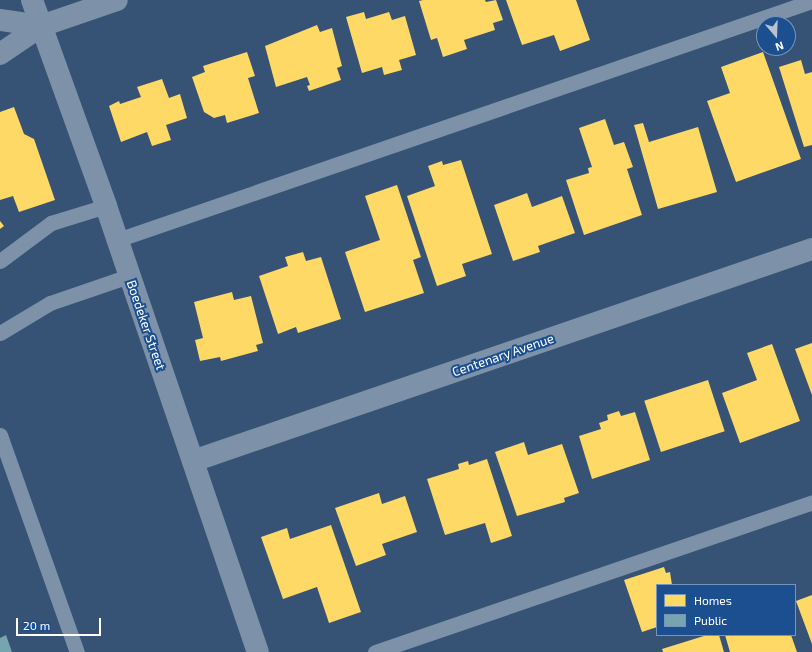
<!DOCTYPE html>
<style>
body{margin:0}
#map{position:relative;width:812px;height:652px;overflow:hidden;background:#365274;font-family:"Exo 2",sans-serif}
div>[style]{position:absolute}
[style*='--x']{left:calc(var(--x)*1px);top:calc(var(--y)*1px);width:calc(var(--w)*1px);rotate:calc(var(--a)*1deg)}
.homes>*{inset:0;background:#ffd966;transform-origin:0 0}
.public>*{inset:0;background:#76a5af}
.service>*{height:15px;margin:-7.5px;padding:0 7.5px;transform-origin:7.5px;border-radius:7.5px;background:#7d92a8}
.minor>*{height:22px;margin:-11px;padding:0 11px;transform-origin:11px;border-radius:11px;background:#7d92a8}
span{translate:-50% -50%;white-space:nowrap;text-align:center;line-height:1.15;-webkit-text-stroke:4px #1b4f8f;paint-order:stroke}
.street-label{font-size:13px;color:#fff}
.legend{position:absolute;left:656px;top:584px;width:140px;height:52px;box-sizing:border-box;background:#1b4f8f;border:1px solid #7695bc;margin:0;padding:5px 7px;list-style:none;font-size:12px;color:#fff}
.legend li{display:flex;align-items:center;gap:8px;height:20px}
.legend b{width:20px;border:1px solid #7695bc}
.north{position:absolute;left:756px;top:16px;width:40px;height:40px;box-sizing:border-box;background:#1b4f8f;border:1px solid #7695bc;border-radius:50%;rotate:161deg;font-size:11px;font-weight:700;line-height:16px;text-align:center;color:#fff}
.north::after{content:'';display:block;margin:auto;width:14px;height:18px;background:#b9c2ce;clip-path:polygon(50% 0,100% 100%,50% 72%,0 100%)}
.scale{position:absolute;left:16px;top:618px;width:85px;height:18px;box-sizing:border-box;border:2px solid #fff;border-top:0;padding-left:5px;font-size:12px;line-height:14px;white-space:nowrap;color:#fff;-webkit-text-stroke:3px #1b4f8f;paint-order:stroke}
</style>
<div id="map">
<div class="homes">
<i style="clip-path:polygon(423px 0,485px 0,486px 2px,496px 0,503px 20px,493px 23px,495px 30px,464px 40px,467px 49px,443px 57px,437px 38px,431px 40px,419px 1px)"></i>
<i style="clip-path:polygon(506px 0,576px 0,590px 40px,560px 51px,554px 35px,522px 45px)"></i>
<i style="clip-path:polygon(364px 12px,366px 19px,389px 12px,392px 20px,405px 16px,416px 55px,399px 60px,402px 70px,384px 75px,382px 67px,362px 73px,346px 17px)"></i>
<i style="clip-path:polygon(317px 25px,320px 32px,332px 28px,342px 66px,337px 68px,341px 80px,309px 91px,307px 86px,310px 85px,307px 77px,276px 87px,265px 46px)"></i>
<i style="clip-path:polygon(247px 52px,255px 76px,248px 78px,259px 113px,227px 123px,225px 115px,214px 118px,204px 112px,192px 77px,205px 72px,203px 66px)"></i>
<i style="clip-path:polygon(763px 52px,801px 159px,736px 182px,707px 101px,730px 93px,721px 67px)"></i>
<i style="clip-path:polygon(801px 60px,805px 74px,812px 72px,812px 145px,804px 147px,779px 67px)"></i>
<i style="clip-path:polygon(162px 79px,169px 98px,180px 94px,187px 118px,166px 125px,171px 140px,152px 146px,147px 132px,121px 142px,109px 106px,119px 101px,120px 104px,141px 97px,137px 87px)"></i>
<i style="clip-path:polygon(14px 107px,24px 134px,34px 139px,55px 200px,19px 212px,13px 196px,0 200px,0 112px)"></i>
<i style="clip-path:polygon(605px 119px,614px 145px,624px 142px,633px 167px,627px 169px,642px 215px,584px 235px,566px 180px,589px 173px,588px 168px,592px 167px,579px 128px)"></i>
<i style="clip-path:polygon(643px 123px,649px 142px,698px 127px,717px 192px,658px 209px,634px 125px)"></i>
<i style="clip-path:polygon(461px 160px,492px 254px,462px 264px,466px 276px,437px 286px,407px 196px,435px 186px,428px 166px,442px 161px,443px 165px)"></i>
<i style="clip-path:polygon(397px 185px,421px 257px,413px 260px,424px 293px,365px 312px,345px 252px,380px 240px,365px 196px)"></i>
<i style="clip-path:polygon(527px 193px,532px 207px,562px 196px,575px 233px,538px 246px,540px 252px,513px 261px,494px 205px)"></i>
<i style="clip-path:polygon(0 221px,4px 226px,0 229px)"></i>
<i style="clip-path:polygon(303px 252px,306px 261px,321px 257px,341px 319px,298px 333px,296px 327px,278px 334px,259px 276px,288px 266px,285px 257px)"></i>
<i style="clip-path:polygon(232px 292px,234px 300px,251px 296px,263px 343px,256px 345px,258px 351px,221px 361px,220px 357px,200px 361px,195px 340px,203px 338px,194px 302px)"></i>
<i style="clip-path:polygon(812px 343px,812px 395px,795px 349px)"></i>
<i style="clip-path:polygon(772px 344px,800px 421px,740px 443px,722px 393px,757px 380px,747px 353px)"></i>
<i style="left:708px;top:380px;width:54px;height:67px;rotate:72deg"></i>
<i style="clip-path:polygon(619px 411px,621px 416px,635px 412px,650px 460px,592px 479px,579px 436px,601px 429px,599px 423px,608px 420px,607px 415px)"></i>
<i style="clip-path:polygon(524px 442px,528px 455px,562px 444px,579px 493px,564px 498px,565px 502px,517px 516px,495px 452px)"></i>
<i style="clip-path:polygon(487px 459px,512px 536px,491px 543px,485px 523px,445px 535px,427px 479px,459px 469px,458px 464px,468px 461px,469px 465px)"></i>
<i style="clip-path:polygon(379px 493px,382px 504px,405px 496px,417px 532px,382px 544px,386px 555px,356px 566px,335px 508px)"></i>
<i style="clip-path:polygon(331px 525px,361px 612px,329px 623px,317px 587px,283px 599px,261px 537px,287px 528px,290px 539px)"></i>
<i style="clip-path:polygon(664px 567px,666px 573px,670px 572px,672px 585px,657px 585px,657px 627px,642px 632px,624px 580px)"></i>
<i style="clip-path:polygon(812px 595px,812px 644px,796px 601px)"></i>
<i style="clip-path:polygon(707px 635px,719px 635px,724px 652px,663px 652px,662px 649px)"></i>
<i style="clip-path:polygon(725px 635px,791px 635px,797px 652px,730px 652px)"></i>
</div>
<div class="public">
<i style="clip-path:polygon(6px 635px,12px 652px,0 652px,0 638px)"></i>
</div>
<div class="service">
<i style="--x:117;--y:240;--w:735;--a:-18.98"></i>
<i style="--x:0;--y:261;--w:64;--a:-36.7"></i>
<i style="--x:51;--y:223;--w:58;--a:-17.2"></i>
<i style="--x:0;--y:333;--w:58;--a:-31"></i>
<i style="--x:50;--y:303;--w:83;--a:-18.9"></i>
<i style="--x:0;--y:435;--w:230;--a:70.5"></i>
<i style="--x:375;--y:652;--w:462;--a:-18.9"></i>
</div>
<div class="minor">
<i style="--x:32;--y:0;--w:219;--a:70.2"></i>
<i style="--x:106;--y:206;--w:471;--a:71.2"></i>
<i style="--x:0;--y:20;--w:41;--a:8.3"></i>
<i style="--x:0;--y:54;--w:50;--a:-34.3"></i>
<i style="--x:41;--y:26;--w:80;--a:-18.9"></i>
<i style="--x:193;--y:461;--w:654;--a:-18.91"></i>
</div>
<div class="street-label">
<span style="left:146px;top:325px;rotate:71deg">Boedeker Street</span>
<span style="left:503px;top:355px;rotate:-19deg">Centenary Avenue</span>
</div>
<ul class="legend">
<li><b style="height:11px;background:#ffd966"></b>Homes</li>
<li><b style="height:11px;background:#76a5af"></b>Public</li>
</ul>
<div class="north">N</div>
<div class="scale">20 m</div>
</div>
